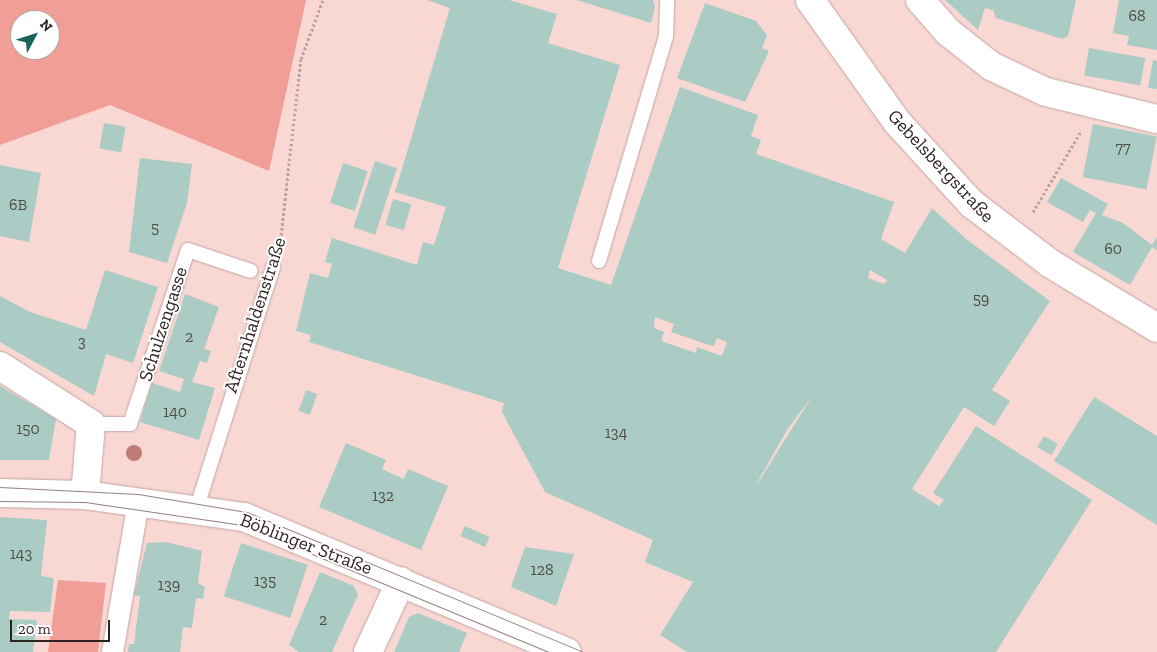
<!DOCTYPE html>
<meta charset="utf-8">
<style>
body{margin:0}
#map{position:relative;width:1157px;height:652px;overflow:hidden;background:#f9d8d4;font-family:"Zilla Slab",serif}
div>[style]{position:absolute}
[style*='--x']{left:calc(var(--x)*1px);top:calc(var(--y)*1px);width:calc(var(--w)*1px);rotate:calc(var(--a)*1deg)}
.green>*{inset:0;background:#f19f96}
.building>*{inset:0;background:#aaccc4;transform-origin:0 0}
.path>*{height:3px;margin-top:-1.5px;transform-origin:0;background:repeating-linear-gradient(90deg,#bca19e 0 2.5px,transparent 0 5px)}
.roads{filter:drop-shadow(0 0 1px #c4a5a1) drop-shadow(0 0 1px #c4a5a1)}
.service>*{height:14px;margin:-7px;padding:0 7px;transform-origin:7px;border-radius:7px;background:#fff}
.pedestrian>*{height:21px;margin:-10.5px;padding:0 10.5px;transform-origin:10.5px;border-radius:10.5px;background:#fff}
.minor>*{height:28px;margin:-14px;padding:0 14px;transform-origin:14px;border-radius:14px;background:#fff}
.tram>*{height:1px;margin:-0.5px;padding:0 0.5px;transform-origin:0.5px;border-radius:0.5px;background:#97807d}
.trees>*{width:16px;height:16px;margin:-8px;border-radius:50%;background:#c07d78}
span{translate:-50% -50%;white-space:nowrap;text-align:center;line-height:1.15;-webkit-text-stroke:4px #fff;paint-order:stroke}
.number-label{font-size:16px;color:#4e4d4a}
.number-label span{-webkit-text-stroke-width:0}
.street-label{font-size:19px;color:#2f2322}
.north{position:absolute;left:10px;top:10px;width:50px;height:50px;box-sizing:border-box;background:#fff;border:1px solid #aca7a7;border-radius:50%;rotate:50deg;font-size:14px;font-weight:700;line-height:20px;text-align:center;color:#2f2322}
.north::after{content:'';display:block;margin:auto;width:18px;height:22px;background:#1e6559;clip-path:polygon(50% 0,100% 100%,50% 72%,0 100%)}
.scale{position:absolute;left:10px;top:620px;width:100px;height:22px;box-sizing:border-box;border:2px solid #2f2322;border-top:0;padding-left:6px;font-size:15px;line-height:18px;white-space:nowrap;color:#2f2322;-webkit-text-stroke:4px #fff;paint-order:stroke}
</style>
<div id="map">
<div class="green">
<i style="clip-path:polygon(evenodd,0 0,306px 0,269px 171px,110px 105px,0 145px,0 0,20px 20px,50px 20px,50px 50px,20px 50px,20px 20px)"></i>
<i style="clip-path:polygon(58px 580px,106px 583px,98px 652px,48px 652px)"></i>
</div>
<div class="building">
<i style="clip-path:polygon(evenodd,427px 0,509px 0,557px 14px,548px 43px,620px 65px,558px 268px,611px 285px,680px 87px,758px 115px,751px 136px,761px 140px,756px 154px,894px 202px,881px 239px,905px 253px,932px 208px,966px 239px,1050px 301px,992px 390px,1010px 401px,994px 426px,964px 407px,912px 489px,939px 506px,944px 500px,933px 493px,976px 426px,1092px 500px,996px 652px,687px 652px,660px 635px,693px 582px,645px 562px,653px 540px,545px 492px,502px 412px,504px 403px,309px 342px,311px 335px,296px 331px,310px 273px,328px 278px,332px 264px,325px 262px,332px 238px,417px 265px,423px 242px,434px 245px,446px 207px,395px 192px,450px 8px,427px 0,870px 270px,887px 280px,884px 284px,868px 278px,870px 270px,427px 0,655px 317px,674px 324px,671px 332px,706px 344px,714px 346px,717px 338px,727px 342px,722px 356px,697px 347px,696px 353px,661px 341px,664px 332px,654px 328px,655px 317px,427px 0,813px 395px,758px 483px,757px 483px,787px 430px,813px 395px)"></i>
<i style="clip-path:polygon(577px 0,653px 0,655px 7px,651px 23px)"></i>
<i style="clip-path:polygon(945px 0,1076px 0,1068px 36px,1062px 39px,996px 18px,993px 10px,985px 8px,978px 30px)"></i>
<i style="clip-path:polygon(1119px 0,1157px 0,1157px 50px,1127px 45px,1129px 36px,1113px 33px)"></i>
<i style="clip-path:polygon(705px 3px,756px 21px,767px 35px,762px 48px,769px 51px,745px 102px,677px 78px)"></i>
<i style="left:1089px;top:48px;width:57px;height:28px;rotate:10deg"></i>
<i style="clip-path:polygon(1153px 60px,1157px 61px,1157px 89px,1148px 88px)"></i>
<i style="left:104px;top:123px;width:22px;height:26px;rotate:10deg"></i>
<i style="left:1093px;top:124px;width:65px;height:54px;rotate:11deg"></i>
<i style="clip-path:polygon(140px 158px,192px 164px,187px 203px,167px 263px,129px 252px)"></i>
<i style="left:375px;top:161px;width:23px;height:70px;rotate:18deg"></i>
<i style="left:343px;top:163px;width:26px;height:42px;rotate:18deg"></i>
<i style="clip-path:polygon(0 165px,41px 173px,29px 242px,0 236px)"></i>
<i style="clip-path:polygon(1061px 178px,1108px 204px,1102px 215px,1123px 223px,1152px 245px,1157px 237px,1157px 250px,1152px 247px,1130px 285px,1073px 252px,1096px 213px,1090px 210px,1083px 222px,1047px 202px)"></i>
<i style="left:393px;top:199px;width:19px;height:27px;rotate:16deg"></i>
<i style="clip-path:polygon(105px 270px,158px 287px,133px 363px,106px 354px,94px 396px,0 342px,0 296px,30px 312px,86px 330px)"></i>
<i style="clip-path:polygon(185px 294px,219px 307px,204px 349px,211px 351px,207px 363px,200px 361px,192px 382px,215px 388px,199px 440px,140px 422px,152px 383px,180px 392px,184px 379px,159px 371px)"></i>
<i style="clip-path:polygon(0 386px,56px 419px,49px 460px,0 460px)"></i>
<i style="left:306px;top:390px;width:12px;height:22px;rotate:20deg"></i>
<i style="clip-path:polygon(1094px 397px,1157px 436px,1157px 525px,1054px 461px)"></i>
<i style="left:1044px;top:436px;width:16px;height:13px;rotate:30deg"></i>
<i style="clip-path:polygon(346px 443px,386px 460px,382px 469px,404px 479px,408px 469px,448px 486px,421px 550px,319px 507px)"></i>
<i style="clip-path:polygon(0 517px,47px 520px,41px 576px,54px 578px,50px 612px,10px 611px,9px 619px,37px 620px,33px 652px,0 652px)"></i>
<i style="left:465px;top:526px;width:27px;height:11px;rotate:24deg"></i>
<i style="clip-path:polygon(166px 542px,202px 551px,198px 583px,205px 587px,203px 599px,196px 598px,192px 628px,183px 627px,180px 652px,128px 652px,129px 644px,134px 644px,140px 596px,134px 595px,147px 543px)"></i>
<i style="left:241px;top:543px;width:70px;height:56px;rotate:18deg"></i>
<i style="clip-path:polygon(525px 547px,574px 554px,556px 606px,511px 587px)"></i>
<i style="clip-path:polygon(320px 572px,354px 586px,358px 595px,332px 652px,299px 652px,289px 645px)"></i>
<i style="clip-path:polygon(418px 613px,467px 633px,459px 652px,394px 652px,409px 617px)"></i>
</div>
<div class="path">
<i style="--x:1033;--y:212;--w:94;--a:-59.3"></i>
<i style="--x:280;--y:245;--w:187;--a:-83.6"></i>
<i style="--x:301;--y:59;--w:63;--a:-69.6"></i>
</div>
<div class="roads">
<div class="service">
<i style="--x:599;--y:261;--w:235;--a:-73.4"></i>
<i style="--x:666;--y:36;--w:36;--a:-88"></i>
<i style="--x:91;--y:424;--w:39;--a:0"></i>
<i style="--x:130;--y:424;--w:183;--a:-71.6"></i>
<i style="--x:188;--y:250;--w:66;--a:18.4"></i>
<i style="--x:196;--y:510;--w:255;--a:-72.4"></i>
</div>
<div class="pedestrian">
<i style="--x:112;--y:652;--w:153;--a:-80.2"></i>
</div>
<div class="minor">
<i style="--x:810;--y:0;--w:150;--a:54.5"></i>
<i style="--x:897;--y:122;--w:111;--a:47.6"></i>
<i style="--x:972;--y:204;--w:99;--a:37.2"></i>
<i style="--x:1051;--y:264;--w:124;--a:31.1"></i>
<i style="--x:920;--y:0;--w:43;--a:48.8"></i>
<i style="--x:948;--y:32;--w:55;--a:38.3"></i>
<i style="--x:991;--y:66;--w:61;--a:25.3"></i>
<i style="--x:1046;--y:92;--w:114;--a:13.7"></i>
<i style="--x:0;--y:366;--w:108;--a:32.5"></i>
<i style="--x:91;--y:424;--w:71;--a:94.8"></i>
<i style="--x:0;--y:493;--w:85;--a:1.3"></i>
<i style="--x:85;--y:495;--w:161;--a:7.9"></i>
<i style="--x:244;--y:517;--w:350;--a:22.7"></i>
<i style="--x:368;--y:652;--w:78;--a:-65.1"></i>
</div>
</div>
<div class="tram">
<i style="--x:0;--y:487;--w:138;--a:2.9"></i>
<i style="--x:138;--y:494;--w:110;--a:9.4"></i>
<i style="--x:247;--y:512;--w:364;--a:22.6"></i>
<i style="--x:0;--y:501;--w:85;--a:0.7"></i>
<i style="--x:85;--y:502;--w:159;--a:8.3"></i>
<i style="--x:242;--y:525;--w:332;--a:22.5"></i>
</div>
<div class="trees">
<i style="left:134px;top:453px"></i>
</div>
<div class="number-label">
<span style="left:1137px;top:16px">68</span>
<span style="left:1123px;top:148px">77</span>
<span style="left:18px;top:205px">6B</span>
<span style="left:155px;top:228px">5</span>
<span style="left:1113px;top:249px">60</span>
<span style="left:981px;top:299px">59</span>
<span style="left:189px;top:337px">2</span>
<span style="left:82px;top:342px">3</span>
<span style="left:175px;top:412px">140</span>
<span style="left:28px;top:429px">150</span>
<span style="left:616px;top:433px">134</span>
<span style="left:383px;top:496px">132</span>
<span style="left:21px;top:554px">143</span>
<span style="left:542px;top:570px">128</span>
<span style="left:265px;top:581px">135</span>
<span style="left:169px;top:585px">139</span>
<span style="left:323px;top:620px">2</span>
</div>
<div class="street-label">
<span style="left:941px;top:166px;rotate:47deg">Gebelsbergstraße</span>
<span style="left:255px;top:315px;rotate:-72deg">Afternhaldenstraße</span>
<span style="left:163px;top:324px;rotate:-72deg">Schulzengasse</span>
<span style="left:306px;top:544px;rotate:21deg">Böblinger Straße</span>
</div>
<div class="north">N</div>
<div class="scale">20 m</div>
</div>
